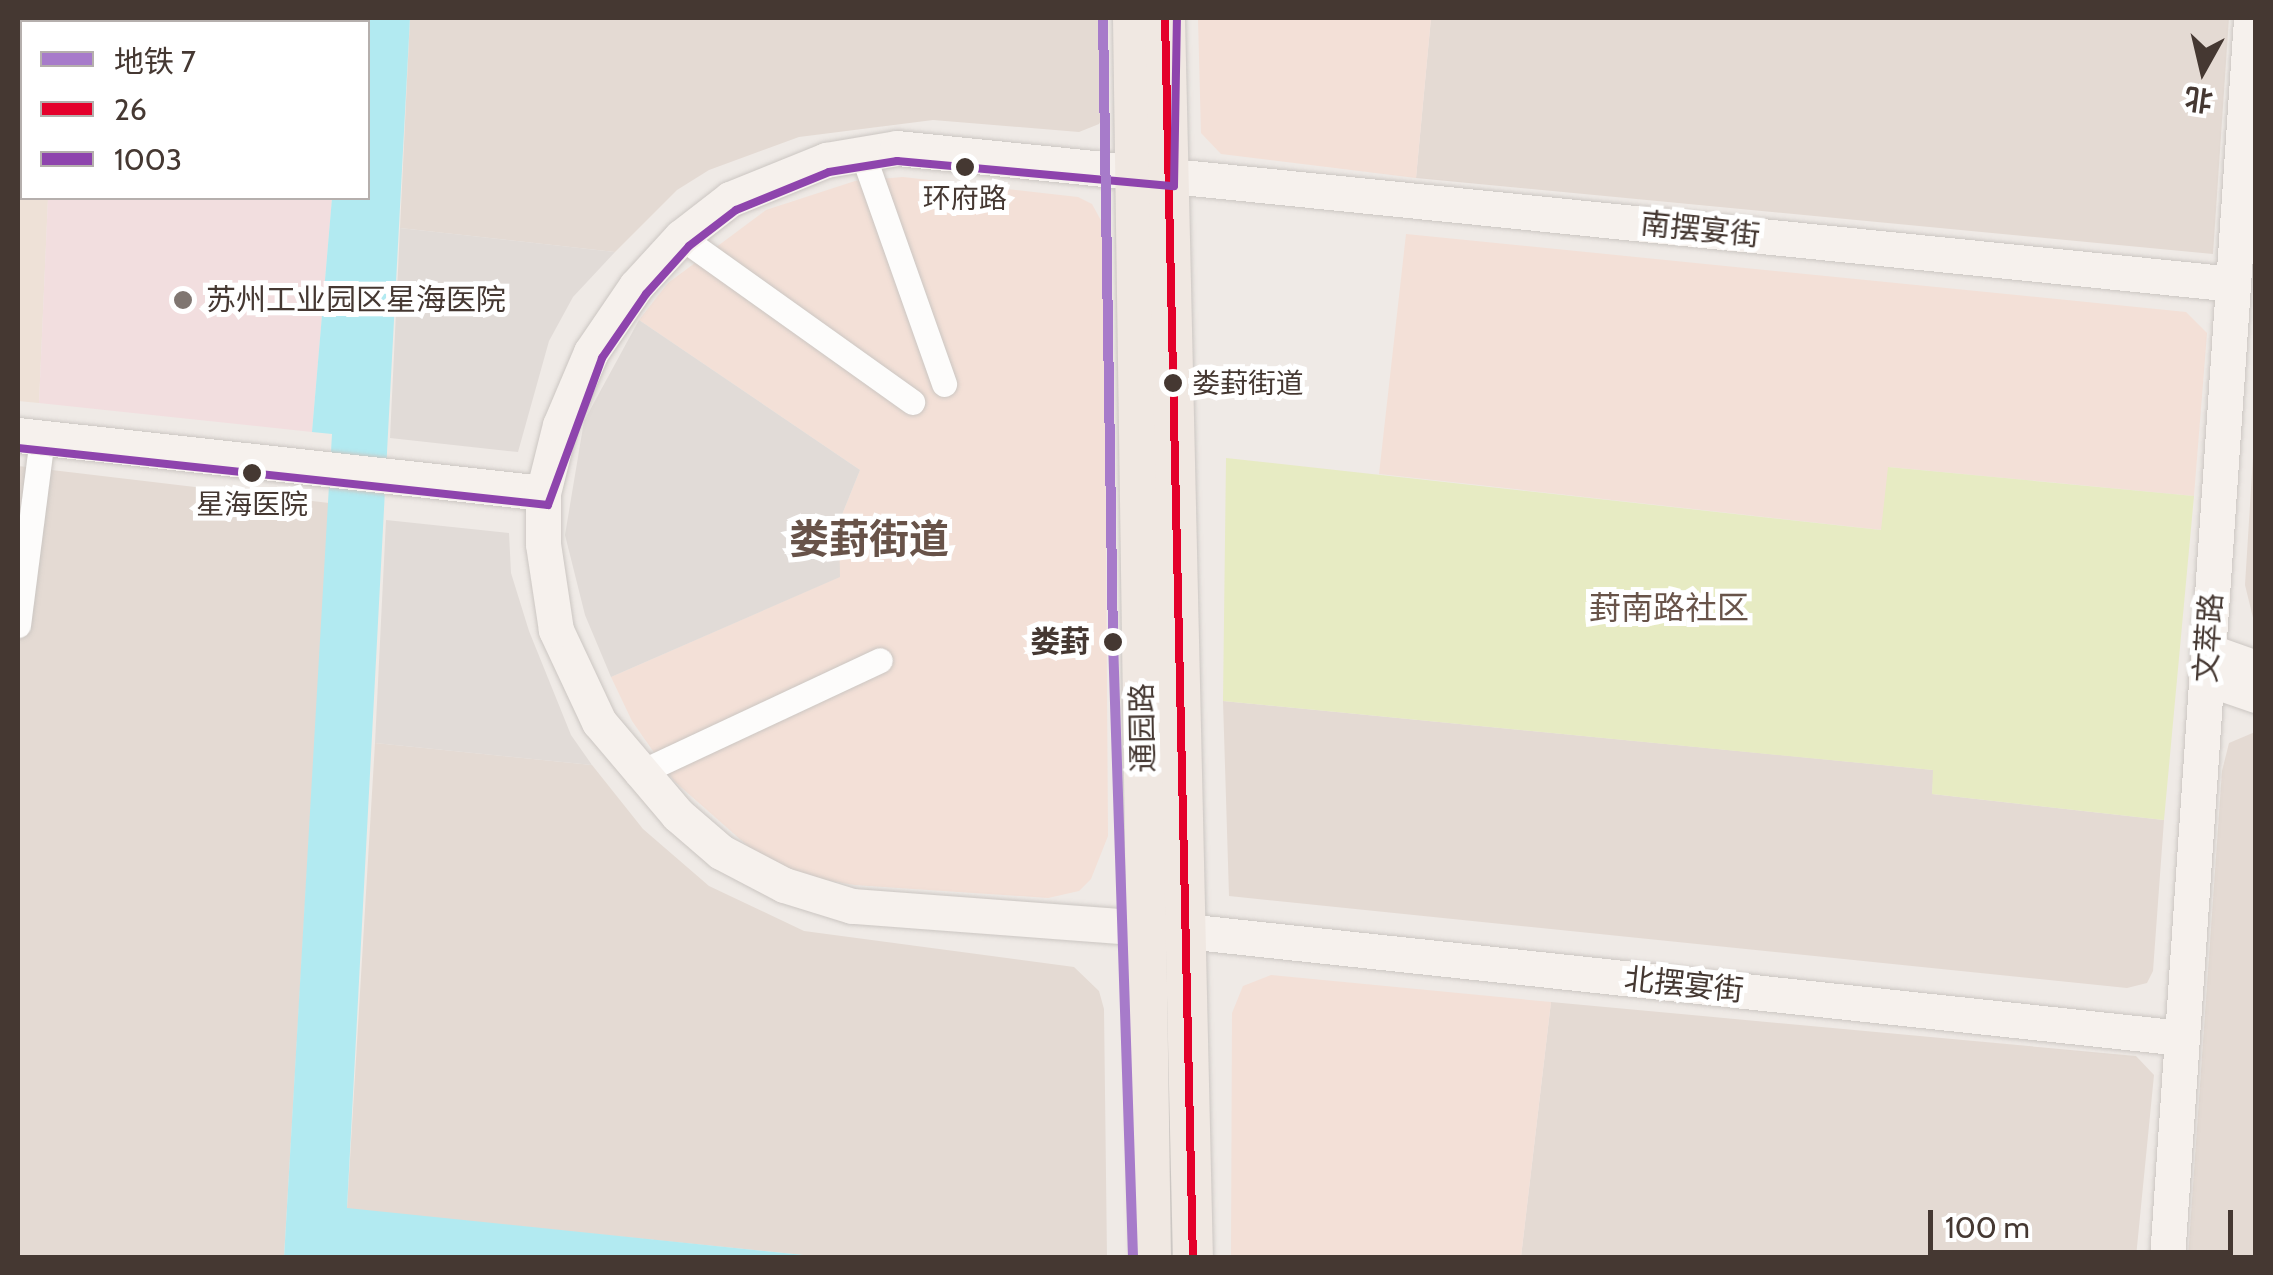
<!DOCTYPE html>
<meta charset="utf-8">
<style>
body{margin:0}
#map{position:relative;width:2273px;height:1275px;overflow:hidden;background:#efeae6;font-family:Cabin,"Noto Sans SC",sans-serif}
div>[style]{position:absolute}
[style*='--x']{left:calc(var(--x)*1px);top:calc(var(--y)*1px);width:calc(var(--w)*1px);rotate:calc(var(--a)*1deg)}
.residential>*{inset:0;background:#e4dad3}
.commercial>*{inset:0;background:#f3e0d7}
.education>*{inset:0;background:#eee1d7}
.medical>*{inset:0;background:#f2dedf}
.green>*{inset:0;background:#e7ebc3}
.parking>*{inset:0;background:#e1dbd7}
.water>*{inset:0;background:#b2eaf1}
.roads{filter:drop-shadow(0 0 2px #cbc6c2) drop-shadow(0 0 2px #cbc6c2)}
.street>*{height:25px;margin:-12.5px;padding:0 12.5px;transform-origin:12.5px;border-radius:12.5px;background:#fdfcfb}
.secondary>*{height:35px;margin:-17.5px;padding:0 17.5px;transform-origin:17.5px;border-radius:17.5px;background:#f6f1ed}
.primary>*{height:40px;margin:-20px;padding:0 20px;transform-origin:20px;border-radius:20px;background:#f0e8e2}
.bus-1>*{height:8px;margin:-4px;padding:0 4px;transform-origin:4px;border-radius:4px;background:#e4002b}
.bus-2>*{height:8px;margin:-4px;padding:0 4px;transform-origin:4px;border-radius:4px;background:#8e44ad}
.metro-1>*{height:10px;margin:-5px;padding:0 5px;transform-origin:5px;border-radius:5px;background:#a77bca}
.dots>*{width:28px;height:28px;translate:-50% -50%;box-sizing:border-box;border:5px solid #fff;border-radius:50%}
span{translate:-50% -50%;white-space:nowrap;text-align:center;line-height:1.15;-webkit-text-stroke:10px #fff;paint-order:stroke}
.bus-label{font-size:28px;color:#453832}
.left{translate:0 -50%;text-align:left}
.street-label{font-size:30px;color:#453832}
.poi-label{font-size:30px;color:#453832}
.stop-label{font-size:30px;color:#453832;font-weight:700}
.right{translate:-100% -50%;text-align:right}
.neighbourhood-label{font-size:32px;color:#685349}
.district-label{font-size:40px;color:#685349;font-weight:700}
.frame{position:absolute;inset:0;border:20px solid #453832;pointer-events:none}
.legend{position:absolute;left:20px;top:20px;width:350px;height:180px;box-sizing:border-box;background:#fff;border:2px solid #b5afad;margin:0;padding:12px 18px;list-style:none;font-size:30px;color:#453832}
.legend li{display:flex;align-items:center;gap:20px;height:50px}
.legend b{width:50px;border:2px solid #b5afad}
.north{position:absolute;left:2153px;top:20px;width:100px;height:100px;-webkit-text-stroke:8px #fff;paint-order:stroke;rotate:188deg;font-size:28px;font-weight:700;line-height:40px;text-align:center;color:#453832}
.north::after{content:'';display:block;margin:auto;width:35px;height:45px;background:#453832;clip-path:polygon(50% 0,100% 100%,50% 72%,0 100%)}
.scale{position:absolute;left:1928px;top:1210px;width:305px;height:45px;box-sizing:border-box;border:5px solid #453832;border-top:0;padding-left:12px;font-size:30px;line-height:35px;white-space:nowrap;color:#453832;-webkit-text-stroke:8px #fff;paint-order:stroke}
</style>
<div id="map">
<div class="residential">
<i style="clip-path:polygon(410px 18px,1103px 18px,1105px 113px,1099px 124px,1079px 132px,933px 120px,799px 137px,709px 170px,677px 190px,615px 252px,400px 228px)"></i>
<i style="clip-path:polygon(1431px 18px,2229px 18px,2213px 254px,1416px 178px)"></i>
<i style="clip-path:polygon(2255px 425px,2255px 626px,2245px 585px)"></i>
<i style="clip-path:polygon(18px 466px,329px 503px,284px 1257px,18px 1258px)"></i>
<i style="clip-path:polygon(1223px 701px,1934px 770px,1932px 794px,2164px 820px,2153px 971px,2147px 983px,2127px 988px,1229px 896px)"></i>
<i style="clip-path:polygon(2255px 732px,2255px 1257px,2188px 1257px,2222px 771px,2229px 743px)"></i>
<i style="clip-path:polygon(375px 743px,592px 765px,643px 829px,709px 886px,804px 931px,1074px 967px,1099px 991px,1104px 1009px,1107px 1257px,823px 1257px,347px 1209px)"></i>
<i style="clip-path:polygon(1551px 1002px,2136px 1056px,2154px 1075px,2136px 1257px,1521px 1257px)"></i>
</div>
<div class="commercial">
<i style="clip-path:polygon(1198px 18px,1431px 18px,1416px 178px,1221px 154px,1201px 133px)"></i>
<i style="clip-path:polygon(903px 177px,1078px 197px,1092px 204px,1104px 226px,1108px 836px,1091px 879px,1079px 891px,1048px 898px,854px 885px,802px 876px,758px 855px,674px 781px,632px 721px,611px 677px,839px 577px,839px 522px,860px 470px,639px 320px,668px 283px,766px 210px,855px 181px)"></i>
<i style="clip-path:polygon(1406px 234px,2186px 312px,2207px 333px,2194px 496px,1889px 467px,1882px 530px,1379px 474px)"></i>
<i style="clip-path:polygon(1271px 975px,1551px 1002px,1521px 1257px,1231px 1257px,1232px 1013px,1243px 986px)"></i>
</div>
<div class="education">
<i style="clip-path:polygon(18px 18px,56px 18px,22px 22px,22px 198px,48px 198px,39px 403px,18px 401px)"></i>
</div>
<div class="medical">
<i style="clip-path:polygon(56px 18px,346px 18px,56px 22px)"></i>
<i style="clip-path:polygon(48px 198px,332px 198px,312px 432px,39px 403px)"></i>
</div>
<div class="green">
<i style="clip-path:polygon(1226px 458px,1881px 530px,1888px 467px,2194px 496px,2164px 820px,1932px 794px,1933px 770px,1223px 701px)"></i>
</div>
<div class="parking">
<i style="clip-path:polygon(400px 228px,615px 252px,573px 297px,549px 341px,518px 452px,390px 438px)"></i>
<i style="clip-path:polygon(639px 320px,860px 470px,839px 522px,840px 577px,611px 677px,585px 615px,565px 535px,584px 421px)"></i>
<i style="clip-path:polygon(386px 520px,509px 533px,511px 573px,529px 631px,571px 735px,592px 765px,375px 743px)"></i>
</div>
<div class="water">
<i style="clip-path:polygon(346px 18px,410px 18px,347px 1208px,823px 1257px,284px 1258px,332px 434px,312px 432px,332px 198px,368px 198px,368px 22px)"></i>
</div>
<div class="roads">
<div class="street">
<i style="--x:862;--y:152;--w:246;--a:70.5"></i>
<i style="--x:681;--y:237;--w:284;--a:35.5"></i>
<i style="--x:18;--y:625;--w:189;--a:-82.7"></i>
<i style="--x:637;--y:774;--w:268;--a:-25.1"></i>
</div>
<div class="secondary">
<i style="--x:18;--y:435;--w:528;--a:6.3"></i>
<i style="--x:2208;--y:651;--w:51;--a:19.5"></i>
<i style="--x:2206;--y:678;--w:53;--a:18.8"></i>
<i style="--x:2182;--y:1038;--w:1002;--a:-173.87"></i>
<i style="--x:1186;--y:931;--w:335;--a:-175.7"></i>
<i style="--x:852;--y:906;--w:71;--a:-162.8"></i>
<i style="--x:784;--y:885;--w:71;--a:-152.4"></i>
<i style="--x:721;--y:852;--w:57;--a:-139.3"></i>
<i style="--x:678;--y:815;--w:122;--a:-130.3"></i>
<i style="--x:599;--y:722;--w:102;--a:-115.1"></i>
<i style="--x:556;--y:630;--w:87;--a:-98.6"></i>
<i style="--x:543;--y:544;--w:51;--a:-90"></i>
<i style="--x:543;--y:493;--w:70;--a:-76"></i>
<i style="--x:560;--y:425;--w:79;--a:-67"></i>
<i style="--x:591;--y:352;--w:80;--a:-55.7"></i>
<i style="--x:636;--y:286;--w:67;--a:-47.4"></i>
<i style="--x:681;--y:237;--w:62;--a:-37.8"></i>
<i style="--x:730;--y:199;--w:104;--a:-22.1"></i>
<i style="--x:826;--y:160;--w:72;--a:-9.6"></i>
<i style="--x:897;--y:148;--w:1343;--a:5.81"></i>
<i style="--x:2167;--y:1258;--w:1243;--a:-86.12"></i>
</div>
<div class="primary">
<i style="--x:1133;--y:18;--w:1240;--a:89.17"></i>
<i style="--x:1165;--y:18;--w:1240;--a:88.71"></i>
</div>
</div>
<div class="bus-1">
<i style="--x:1165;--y:18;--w:1240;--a:88.71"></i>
</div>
<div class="bus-2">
<i style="--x:18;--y:448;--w:533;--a:6.14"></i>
<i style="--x:548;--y:505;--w:157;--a:-69.8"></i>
<i style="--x:602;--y:358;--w:78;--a:-55.5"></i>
<i style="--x:646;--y:294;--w:64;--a:-48.1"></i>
<i style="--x:689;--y:246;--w:59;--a:-37.5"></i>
<i style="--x:736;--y:210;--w:100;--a:-22.2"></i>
<i style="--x:829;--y:172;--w:69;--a:-9.2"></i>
<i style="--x:897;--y:161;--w:278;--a:5.2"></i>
<i style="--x:1174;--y:186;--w:168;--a:-89"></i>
</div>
<div class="metro-1">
<i style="--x:1103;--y:18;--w:623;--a:89.08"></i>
<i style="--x:1113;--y:641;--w:617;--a:88.14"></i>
</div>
<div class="dots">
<i style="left:965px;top:167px;background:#453832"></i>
<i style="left:183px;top:300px;background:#807671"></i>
<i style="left:1173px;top:383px;background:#453832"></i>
<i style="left:252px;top:473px;background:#453832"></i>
<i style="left:1113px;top:642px;background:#453832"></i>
</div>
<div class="bus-label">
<span style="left:965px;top:198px">环府路</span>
<span class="left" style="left:1192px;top:383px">娄葑街道</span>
<span style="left:252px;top:504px">星海医院</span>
</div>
<div class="street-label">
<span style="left:1700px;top:230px;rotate:6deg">南摆宴街</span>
<span style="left:2209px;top:638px;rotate:-86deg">文萃路</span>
<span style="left:1143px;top:728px;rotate:-91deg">通园路</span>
<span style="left:1684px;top:985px;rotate:6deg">北摆宴街</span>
</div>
<div class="poi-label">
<span class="left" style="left:206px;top:300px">苏州工业园区星海医院</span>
</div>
<div class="stop-label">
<span class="right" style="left:1090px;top:642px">娄葑</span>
</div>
<div class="neighbourhood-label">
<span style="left:1669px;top:608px">葑南路社区</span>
</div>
<div class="district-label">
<span style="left:869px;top:539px">娄葑街道</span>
</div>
<div class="frame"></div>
<ul class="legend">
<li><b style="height:12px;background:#a77bca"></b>地铁 7</li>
<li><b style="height:12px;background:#e4002b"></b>26</li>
<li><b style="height:12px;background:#8e44ad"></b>1003</li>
</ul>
<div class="north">北</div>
<div class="scale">100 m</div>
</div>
